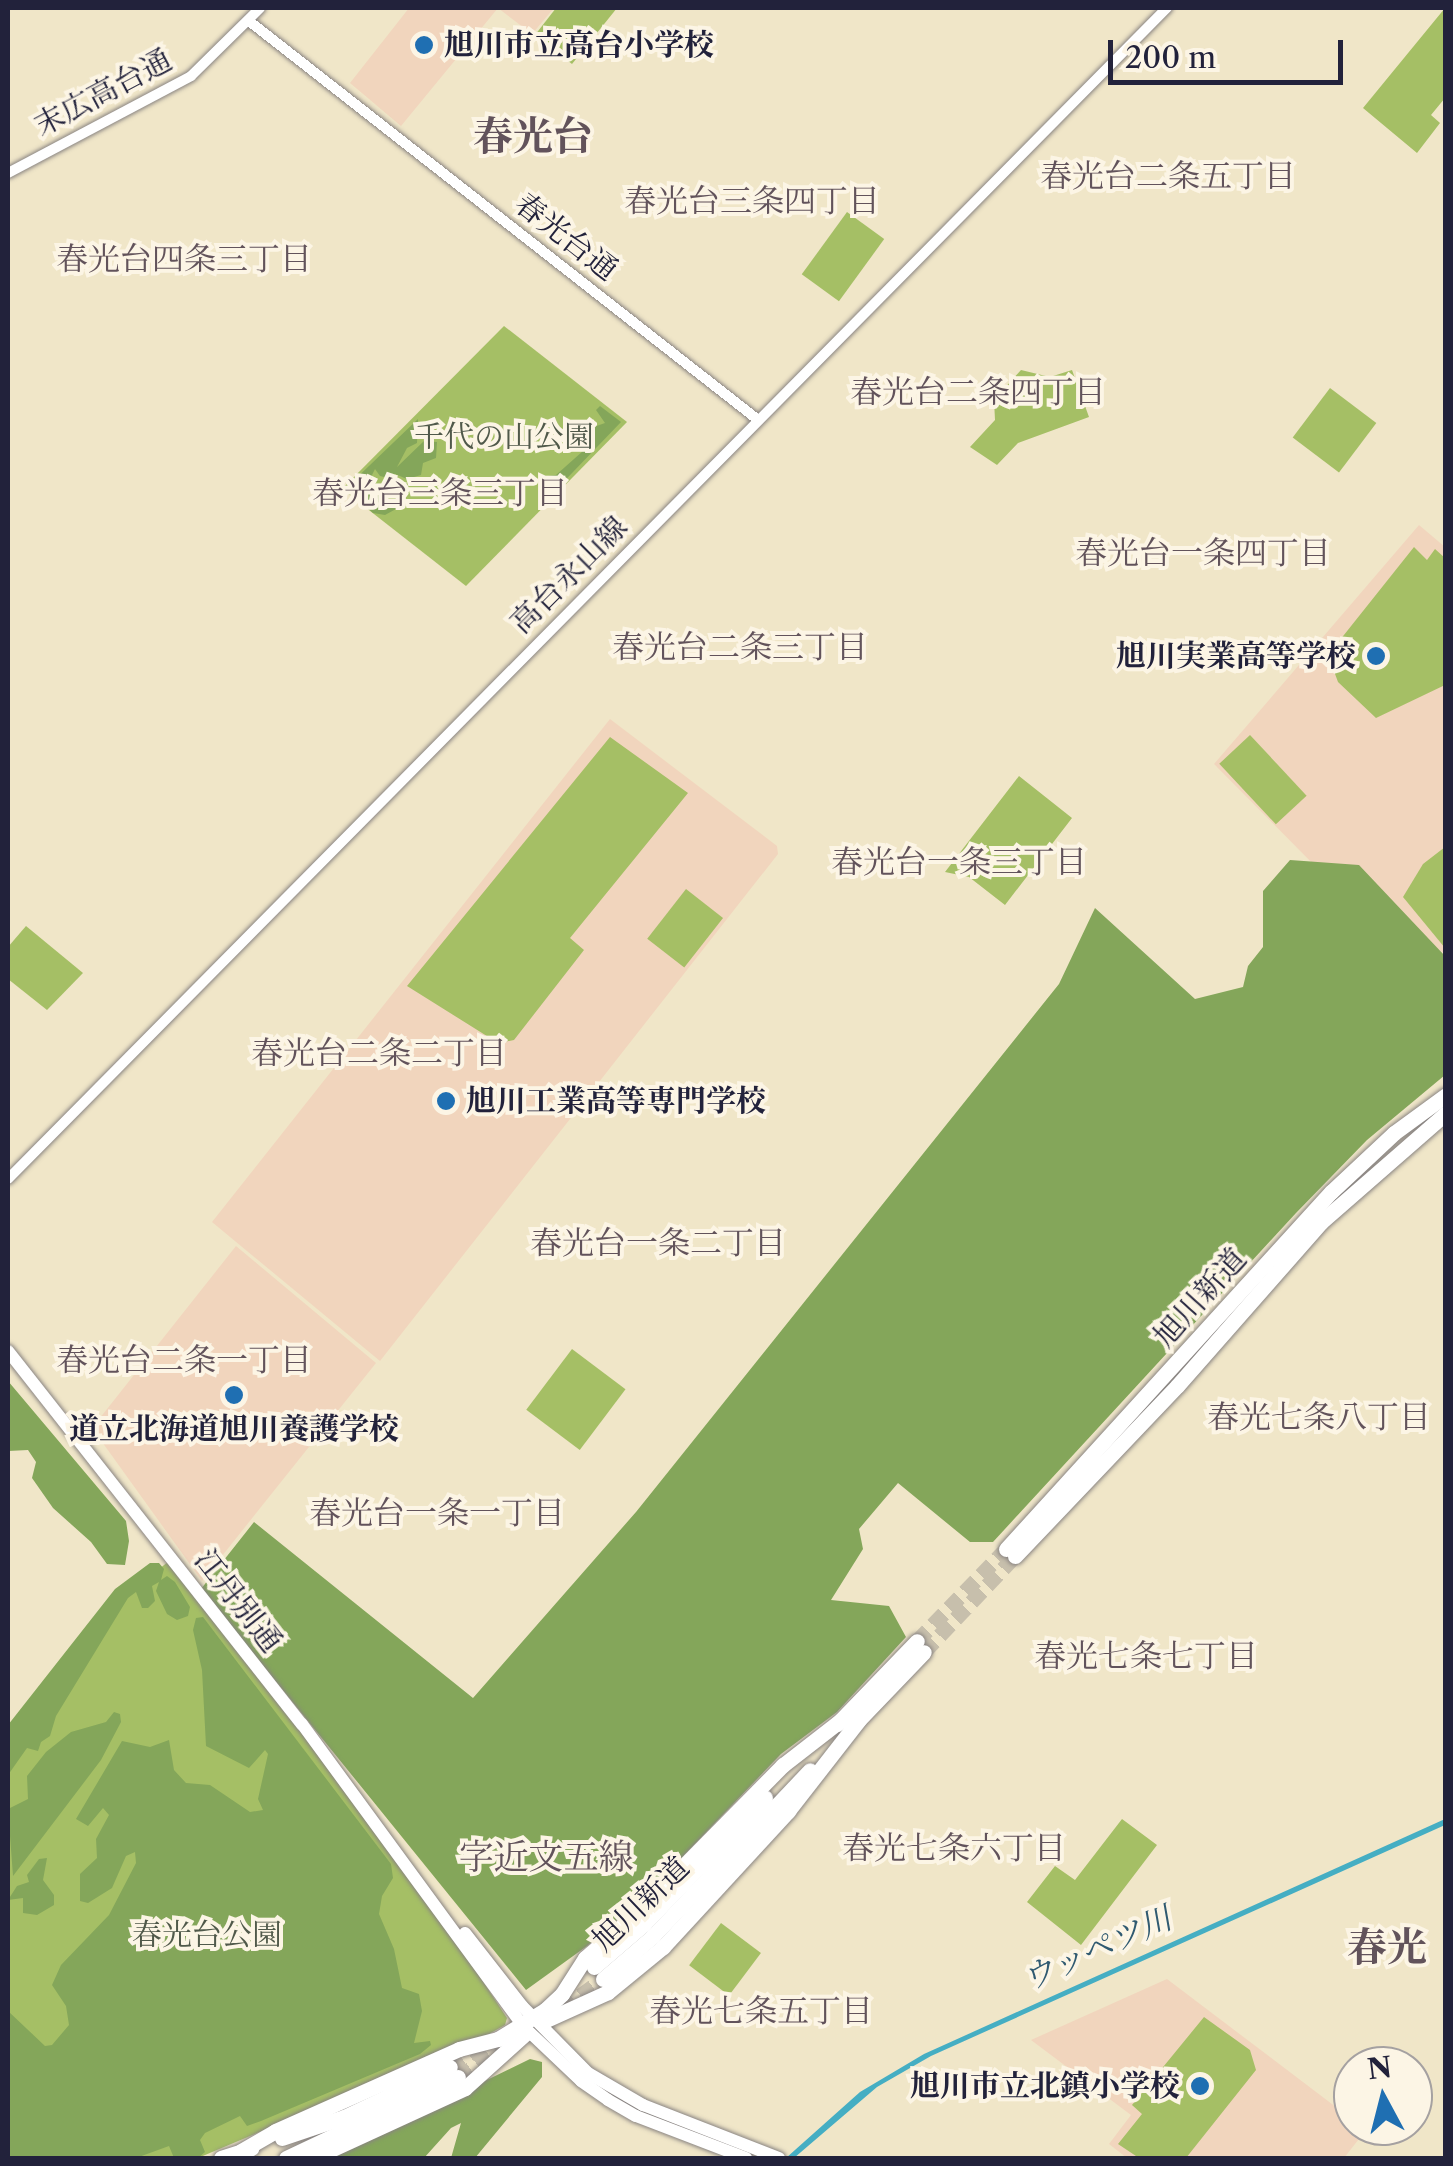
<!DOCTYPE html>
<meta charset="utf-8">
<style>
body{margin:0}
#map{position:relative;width:1453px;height:2166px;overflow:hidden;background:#f0e6c8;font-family:"Libre Caslon Text","Noto Serif JP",serif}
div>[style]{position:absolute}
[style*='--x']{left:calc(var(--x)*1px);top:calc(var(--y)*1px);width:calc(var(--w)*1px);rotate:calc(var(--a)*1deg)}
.built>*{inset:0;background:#f1d5bd}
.green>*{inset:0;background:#a5bf65;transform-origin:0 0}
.forest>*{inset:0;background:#84a65a}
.water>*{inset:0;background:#45aec3}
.highway-tunnel>*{height:15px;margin-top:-7.5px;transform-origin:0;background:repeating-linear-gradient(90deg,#c7bfac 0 15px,transparent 0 23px)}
.roads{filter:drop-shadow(0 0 2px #898482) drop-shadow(0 0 2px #898482)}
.minor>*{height:10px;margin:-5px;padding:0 5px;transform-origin:5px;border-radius:5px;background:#fff}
.major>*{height:12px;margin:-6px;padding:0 6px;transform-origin:6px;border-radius:6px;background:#fff}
.highway>*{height:15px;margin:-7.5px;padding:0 7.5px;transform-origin:7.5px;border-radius:7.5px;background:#fff}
.dots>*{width:28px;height:28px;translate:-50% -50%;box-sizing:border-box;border:5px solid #fcf5e5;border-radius:50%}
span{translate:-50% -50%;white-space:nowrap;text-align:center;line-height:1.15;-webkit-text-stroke:8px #fcf5e5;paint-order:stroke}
.poi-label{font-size:30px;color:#22223b;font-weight:700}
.left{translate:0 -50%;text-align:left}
.right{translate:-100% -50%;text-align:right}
.street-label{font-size:30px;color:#22223b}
.park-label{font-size:30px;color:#50594a}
.neighbourhood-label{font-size:32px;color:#62535b}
.water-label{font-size:32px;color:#305a71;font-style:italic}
.quarter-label{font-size:35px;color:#62535b}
.district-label{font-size:40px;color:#62535b;font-weight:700}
.frame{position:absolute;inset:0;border:10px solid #22223b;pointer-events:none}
.north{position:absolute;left:1333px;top:2046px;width:100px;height:100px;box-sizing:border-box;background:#fcf5e5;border:2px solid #a5a1a1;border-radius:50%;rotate:353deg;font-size:28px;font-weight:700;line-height:40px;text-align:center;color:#22223b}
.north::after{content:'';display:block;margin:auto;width:35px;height:45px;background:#1f6fb2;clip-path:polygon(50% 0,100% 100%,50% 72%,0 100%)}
.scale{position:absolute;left:1108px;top:40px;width:235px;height:45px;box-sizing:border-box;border:5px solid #22223b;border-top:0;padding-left:12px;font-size:30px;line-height:35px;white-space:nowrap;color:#22223b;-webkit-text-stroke:8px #fcf5e5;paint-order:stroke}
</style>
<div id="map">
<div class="built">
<i style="clip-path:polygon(409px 8px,554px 8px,532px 34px,498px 8px,401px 126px,350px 83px)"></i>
<i style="clip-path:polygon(1419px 525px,1445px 547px,1445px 954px,1329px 880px,1214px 764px)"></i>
<i style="clip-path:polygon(610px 719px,777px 846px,778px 854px,380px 1361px,212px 1222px)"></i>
<i style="clip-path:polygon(236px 1246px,376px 1363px,202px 1581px,92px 1428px)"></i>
<i style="clip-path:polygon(1167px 1979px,1353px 2120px,1353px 2126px,1366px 2130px,1344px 2158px,1127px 2158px,1109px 2144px,1131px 2115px,1031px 2040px)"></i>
</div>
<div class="green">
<i style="clip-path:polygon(556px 8px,617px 8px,572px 64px,535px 35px)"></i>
<i style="clip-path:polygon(1445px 8px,1445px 98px,1431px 115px,1440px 123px,1417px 153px,1363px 108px)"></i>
<i style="left:847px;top:212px;width:46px;height:77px;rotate:36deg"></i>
<i style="clip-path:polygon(504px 326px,627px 422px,466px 586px,342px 489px)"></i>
<i style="clip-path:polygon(1021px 370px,1050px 377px,1072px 370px,1089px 417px,1018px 443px,997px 465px,970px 447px,995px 420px,994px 400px)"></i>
<i style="left:1330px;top:388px;width:58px;height:62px;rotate:37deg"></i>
<i style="clip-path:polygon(1414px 547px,1427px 560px,1435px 549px,1445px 558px,1445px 685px,1376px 718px,1338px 682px,1328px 655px)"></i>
<i style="left:1250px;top:735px;width:83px;height:42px;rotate:47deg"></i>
<i style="clip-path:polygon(610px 737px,688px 793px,570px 938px,584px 950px,514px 1040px,498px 1043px,407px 986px)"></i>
<i style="clip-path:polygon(1019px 776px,1072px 818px,1005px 905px,969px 877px,945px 872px)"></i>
<i style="clip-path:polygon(1445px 847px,1445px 948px,1403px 897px,1423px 864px)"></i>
<i style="left:686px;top:889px;width:47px;height:63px;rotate:38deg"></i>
<i style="clip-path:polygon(26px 926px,83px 973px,47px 1010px,8px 979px,8px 947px)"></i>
<i style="left:572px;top:1349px;width:67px;height:76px;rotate:37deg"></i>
<i style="clip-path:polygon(169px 1561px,421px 1887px,507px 2018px,505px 2025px,482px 2038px,198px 2158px,8px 2158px,8px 1751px,127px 1595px)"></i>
<i style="clip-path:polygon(1122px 1819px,1157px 1845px,1081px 1945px,1027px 1902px,1055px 1866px,1075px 1880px)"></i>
<i style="left:721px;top:1923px;width:50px;height:53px;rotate:37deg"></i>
<i style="clip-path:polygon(1204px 2017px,1250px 2050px,1256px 2070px,1186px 2158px,1139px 2158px,1118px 2144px,1142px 2114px,1132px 2105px)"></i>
</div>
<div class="forest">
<i style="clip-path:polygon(600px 406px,621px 422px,549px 497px,542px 492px,548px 476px,556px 475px,592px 443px,588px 429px,605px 423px,596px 410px)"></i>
<i style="clip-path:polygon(418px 419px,417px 443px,407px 448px,397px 467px,424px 441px,437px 442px,436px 458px,423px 463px,421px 475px,407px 479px,395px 474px,392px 479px,380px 476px,375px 469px,365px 489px,388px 499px,396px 509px,385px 515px,373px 513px,346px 488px)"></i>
<i style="clip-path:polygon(1290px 860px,1359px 865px,1445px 956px,1445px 1075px,1367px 1140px,1296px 1213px,993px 1542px,970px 1542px,898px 1483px,859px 1529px,863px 1549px,831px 1600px,889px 1606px,906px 1637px,837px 1712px,781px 1754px,648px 1893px,587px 1946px,526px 1990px,201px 1589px,254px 1522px,473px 1698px,636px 1512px,1059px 984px,1095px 908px,1195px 999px,1243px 987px,1248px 966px,1263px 947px,1263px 891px)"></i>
<i style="clip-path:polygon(8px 1381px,126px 1521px,129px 1541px,125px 1565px,107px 1564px,91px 1542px,53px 1508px,32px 1478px,36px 1462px,28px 1450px,8px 1451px)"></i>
<i style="clip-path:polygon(150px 1563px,159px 1563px,164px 1569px,161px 1580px,167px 1576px,175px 1582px,190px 1607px,188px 1616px,177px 1620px,167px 1614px,156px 1591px,159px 1582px,152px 1586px,155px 1601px,148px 1608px,142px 1608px,136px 1592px,128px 1598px,56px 1716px,50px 1736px,41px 1742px,38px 1751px,27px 1748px,8px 1775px,8px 1725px,115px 1589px)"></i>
<i style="clip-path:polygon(203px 1617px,391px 1864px,393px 1878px,382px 1896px,379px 1914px,394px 1949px,402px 1988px,419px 1994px,422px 2011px,414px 2043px,430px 2041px,431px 2045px,420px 2054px,261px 2121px,247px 2126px,240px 2116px,205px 2133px,200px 2140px,205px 2152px,198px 2158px,174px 2158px,169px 2146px,136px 2158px,8px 2158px,8px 2011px,45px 2046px,52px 2045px,69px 2025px,66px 2006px,52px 1985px,61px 1965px,109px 1915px,136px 1863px,135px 1852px,126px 1856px,112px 1888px,88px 1903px,80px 1901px,80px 1874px,97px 1858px,96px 1839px,109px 1815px,103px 1808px,88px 1826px,76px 1819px,122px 1741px,150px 1747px,169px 1740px,174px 1770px,186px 1783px,210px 1785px,250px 1812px,263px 1810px,258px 1799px,268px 1754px,265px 1750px,249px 1768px,206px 1746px,202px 1670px,193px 1630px,196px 1618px)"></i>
<i style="clip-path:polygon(114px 1712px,120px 1714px,121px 1722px,101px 1760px,13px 1876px,8px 1809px,28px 1799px,27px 1776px,46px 1752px,71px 1732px,106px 1722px)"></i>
<i style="clip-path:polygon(47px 1858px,43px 1880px,54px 1895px,54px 1905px,37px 1915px,23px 1913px,23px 1898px,8px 1900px,17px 1886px,29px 1882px,27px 1875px,39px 1859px)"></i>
<i style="clip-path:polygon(530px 2059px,542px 2062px,542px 2077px,475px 2158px,451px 2158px,461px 2123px,451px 2128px,424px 2158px,326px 2158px)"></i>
</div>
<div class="water">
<i style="clip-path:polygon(1445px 1819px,1445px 1825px,931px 2056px,877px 2087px,794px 2158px,786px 2158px,860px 2092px,924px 2054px)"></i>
</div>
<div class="highway-tunnel">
<i style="--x:917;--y:1641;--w:128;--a:-45.9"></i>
<i style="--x:924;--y:1652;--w:132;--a:-46.5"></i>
<i style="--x:562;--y:2009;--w:51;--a:-36.2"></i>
<i style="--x:450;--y:2067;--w:41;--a:-34.1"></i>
<i style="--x:458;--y:2077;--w:51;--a:-33.1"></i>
</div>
<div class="roads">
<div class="minor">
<i style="--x:249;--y:21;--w:645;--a:38.08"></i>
<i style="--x:8;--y:173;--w:207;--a:-27.9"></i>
<i style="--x:191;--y:76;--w:97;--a:-44.6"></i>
<i style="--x:8;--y:1179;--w:1648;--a:-45.3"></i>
</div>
<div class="major">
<i style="--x:8;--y:1351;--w:475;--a:51.8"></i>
<i style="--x:302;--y:1724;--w:373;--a:53.8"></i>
<i style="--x:522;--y:2025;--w:81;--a:43.5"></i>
<i style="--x:581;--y:2081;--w:33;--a:35"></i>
<i style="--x:608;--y:2100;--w:32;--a:30"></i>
<i style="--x:636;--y:2116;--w:118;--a:20.9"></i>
<i style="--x:465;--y:1933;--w:93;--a:52"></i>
<i style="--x:522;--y:2006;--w:94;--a:45.4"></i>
<i style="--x:588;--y:2073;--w:64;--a:30.2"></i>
<i style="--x:643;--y:2105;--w:146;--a:21.3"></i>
</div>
<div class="highway">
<i style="--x:1006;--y:1549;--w:483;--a:-47.7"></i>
<i style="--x:1331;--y:1192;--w:86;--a:-43.1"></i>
<i style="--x:1394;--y:1133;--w:64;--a:-36.2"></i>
<i style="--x:1015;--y:1556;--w:235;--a:-46.4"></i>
<i style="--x:1177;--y:1386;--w:218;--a:-48.7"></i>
<i style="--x:1321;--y:1222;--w:166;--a:-41.1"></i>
<i style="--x:837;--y:1724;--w:115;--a:-46.1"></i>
<i style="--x:851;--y:1728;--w:105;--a:-46.2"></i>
<i style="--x:594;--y:1967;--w:66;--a:-40.7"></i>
<i style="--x:644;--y:1924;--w:175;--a:-46.2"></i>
<i style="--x:603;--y:1979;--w:66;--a:-40.7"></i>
<i style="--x:653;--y:1936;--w:228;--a:-46.6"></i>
<i style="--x:544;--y:2021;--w:70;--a:-24.4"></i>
<i style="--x:608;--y:1992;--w:71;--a:-39.3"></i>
<i style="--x:663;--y:1947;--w:185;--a:-47.4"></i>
<i style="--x:788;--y:1811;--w:114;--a:-52.1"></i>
<i style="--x:282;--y:2138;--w:65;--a:-18.7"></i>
<i style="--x:344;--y:2117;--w:117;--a:-25.3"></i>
<i style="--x:241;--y:2151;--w:39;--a:-30"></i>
<i style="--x:275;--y:2131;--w:201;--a:-24"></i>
<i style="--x:459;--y:2049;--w:40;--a:-14.4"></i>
<i style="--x:498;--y:2039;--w:55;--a:-31.7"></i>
<i style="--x:545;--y:2010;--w:23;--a:-43"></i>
<i style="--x:562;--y:1994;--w:43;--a:-57.4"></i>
<i style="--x:585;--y:1958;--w:69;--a:-40.9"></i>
<i style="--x:637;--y:1913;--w:208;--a:-45.4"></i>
<i style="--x:783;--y:1765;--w:73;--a:-37.8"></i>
<i style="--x:221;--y:2158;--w:32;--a:-18"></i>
<i style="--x:286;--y:2158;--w:190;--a:-25.2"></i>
<i style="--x:299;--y:2158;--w:25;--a:-11"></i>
<i style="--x:324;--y:2153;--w:155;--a:-24.7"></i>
<i style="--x:465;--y:2088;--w:81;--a:-42"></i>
</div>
</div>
<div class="dots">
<i style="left:424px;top:45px;background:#1f6fb2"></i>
<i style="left:1376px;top:656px;background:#1f6fb2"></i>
<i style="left:446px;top:1101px;background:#1f6fb2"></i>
<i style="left:234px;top:1395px;background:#1f6fb2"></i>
<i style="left:1200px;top:2086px;background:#1f6fb2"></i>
</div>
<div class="poi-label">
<span class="left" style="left:444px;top:45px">旭川市立高台小学校</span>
<span class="right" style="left:1356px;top:656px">旭川実業高等学校</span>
<span class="left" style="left:466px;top:1101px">旭川工業高等専門学校</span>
<span style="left:234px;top:1429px">道立北海道旭川養護学校</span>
<span class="right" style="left:1180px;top:2086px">旭川市立北鎮小学校</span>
</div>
<div class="street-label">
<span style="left:103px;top:93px;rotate:-28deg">末広高台通</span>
<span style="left:566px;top:237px;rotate:38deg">春光台通</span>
<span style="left:569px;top:575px;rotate:-45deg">高台永山線</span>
<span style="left:1200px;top:1298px;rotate:-48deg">旭川新道</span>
<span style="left:238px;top:1601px;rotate:52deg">江丹別通</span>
<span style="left:641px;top:1904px;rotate:-44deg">旭川新道</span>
</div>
<div class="park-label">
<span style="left:504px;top:437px">千代の山公園</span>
<span style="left:207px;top:1935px">春光台公園</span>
</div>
<div class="neighbourhood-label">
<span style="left:1168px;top:176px">春光台二条五丁目</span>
<span style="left:752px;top:201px">春光台三条四丁目</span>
<span style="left:184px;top:259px">春光台四条三丁目</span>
<span style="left:978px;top:392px">春光台二条四丁目</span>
<span style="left:440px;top:493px">春光台三条三丁目</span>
<span style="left:1203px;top:553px">春光台一条四丁目</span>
<span style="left:740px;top:647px">春光台二条三丁目</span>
<span style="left:959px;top:862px">春光台一条三丁目</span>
<span style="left:379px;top:1053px">春光台二条二丁目</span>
<span style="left:658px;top:1243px">春光台一条二丁目</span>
<span style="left:184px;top:1360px">春光台二条一丁目</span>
<span style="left:1319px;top:1417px">春光七条八丁目</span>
<span style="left:437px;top:1513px">春光台一条一丁目</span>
<span style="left:1146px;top:1656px">春光七条七丁目</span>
<span style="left:954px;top:1848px">春光七条六丁目</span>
<span style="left:761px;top:2011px">春光七条五丁目</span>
</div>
<div class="water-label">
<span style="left:1097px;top:1949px;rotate:-24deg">ウッペツ川</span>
</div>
<div class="quarter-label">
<span style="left:546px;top:1857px">字近文五線</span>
</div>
<div class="district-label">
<span style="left:533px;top:136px">春光台</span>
<span style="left:1387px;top:1947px">春光</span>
</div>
<div class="frame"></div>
<div class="north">N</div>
<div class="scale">200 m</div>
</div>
